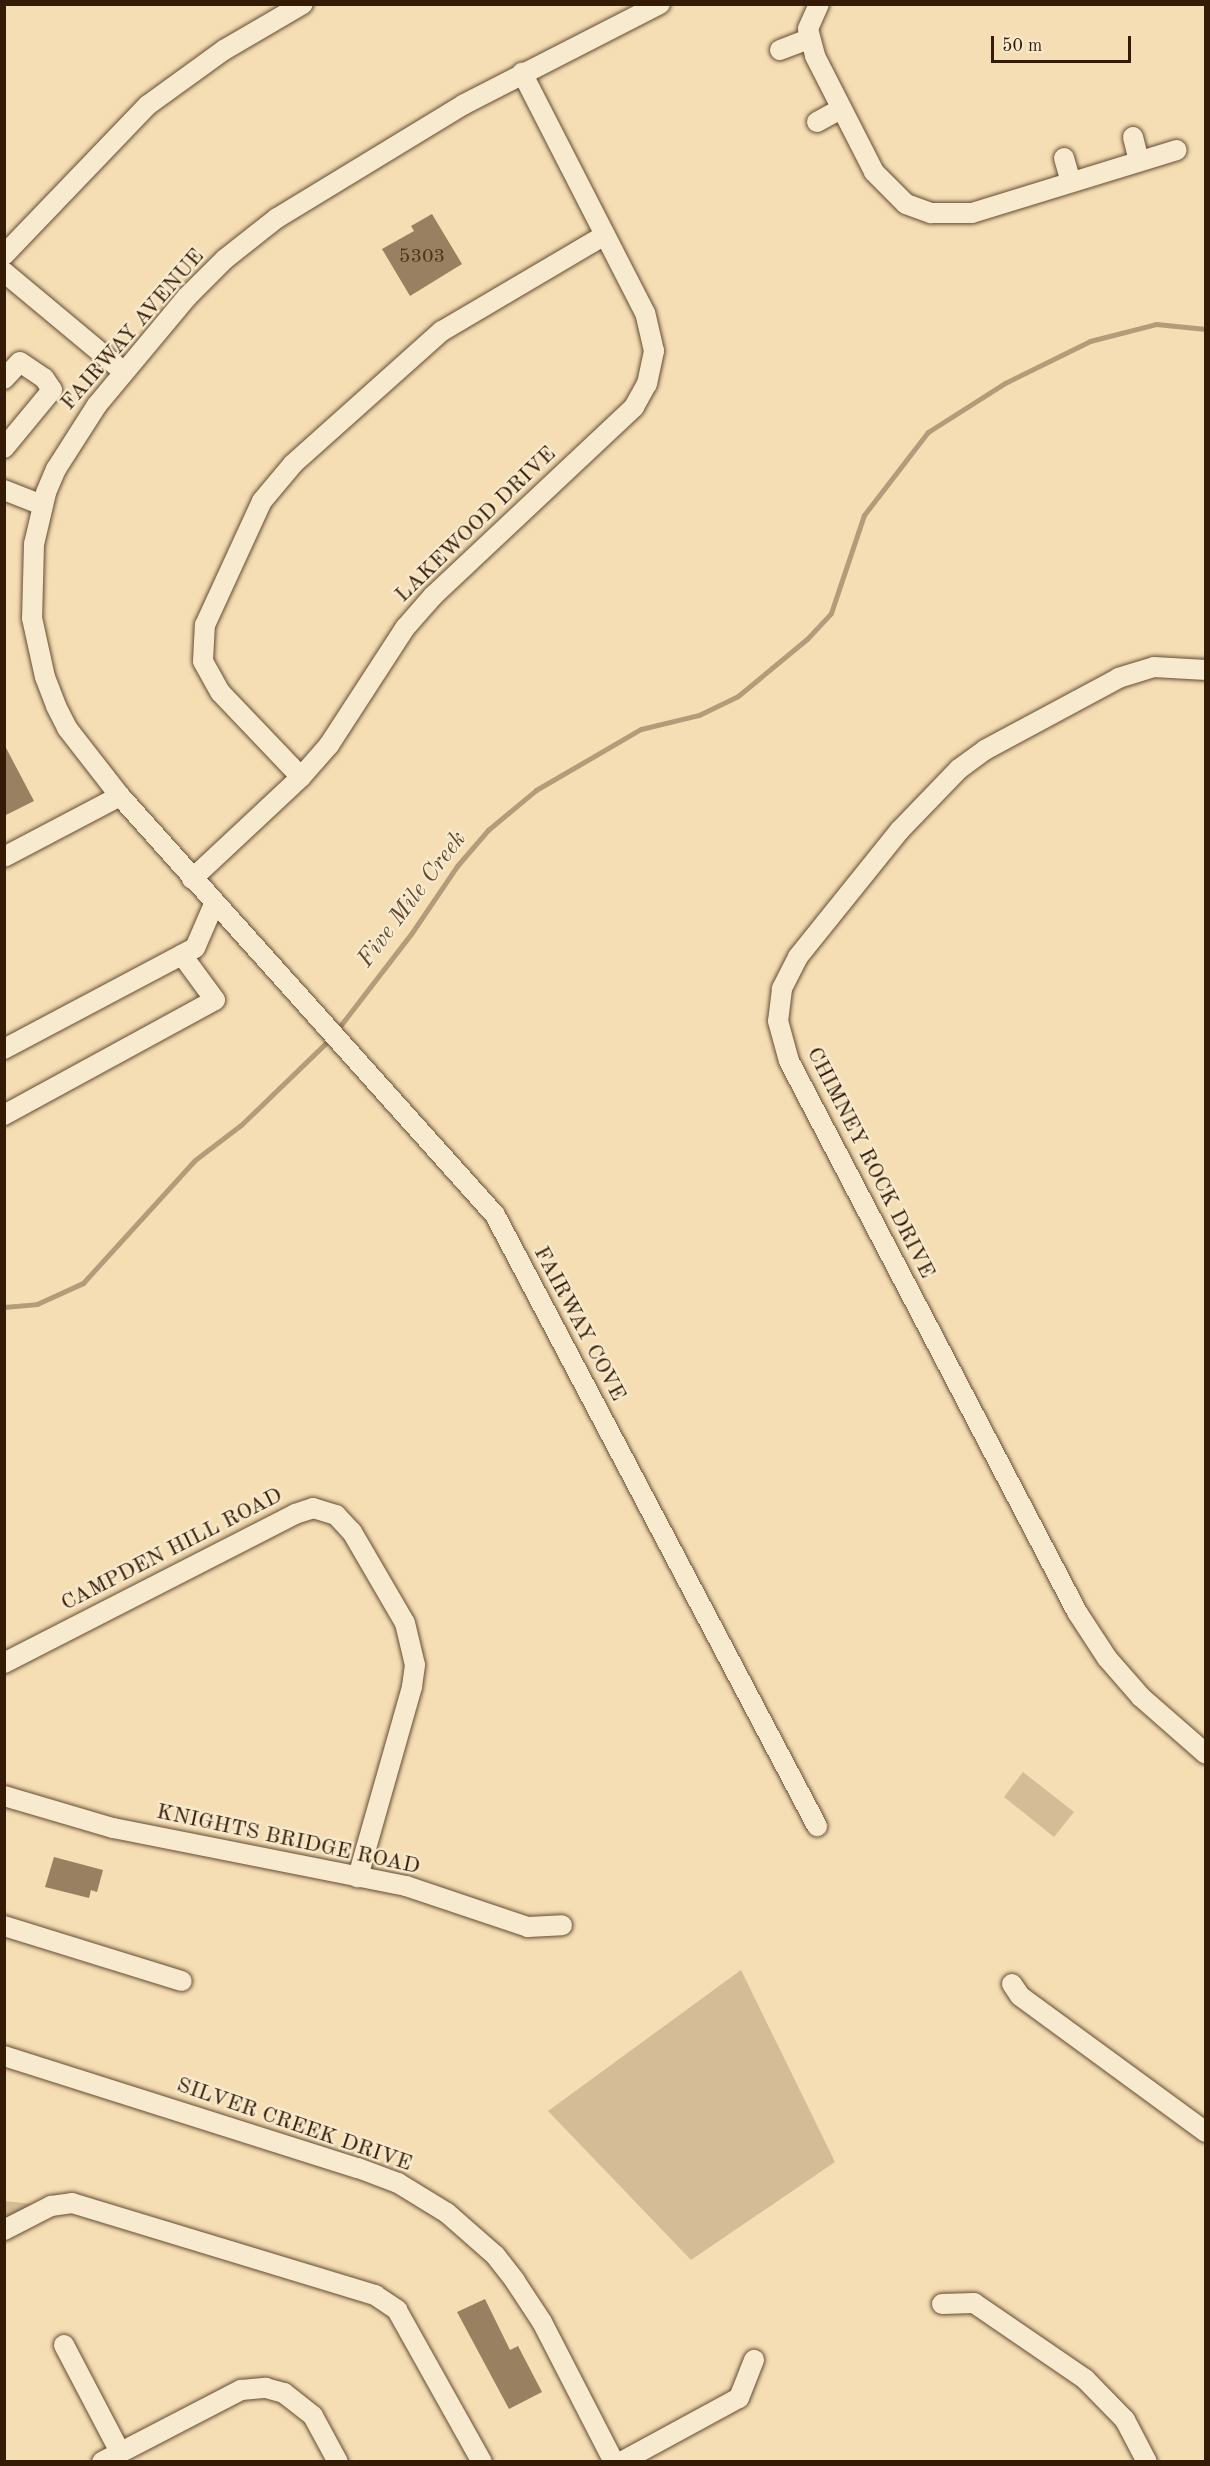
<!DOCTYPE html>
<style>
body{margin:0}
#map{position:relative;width:1210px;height:2466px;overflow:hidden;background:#f5deb4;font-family:"Old Standard TT",serif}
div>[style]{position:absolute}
.green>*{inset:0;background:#d4bd96}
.stream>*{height:5px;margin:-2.5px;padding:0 2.5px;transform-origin:2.5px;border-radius:2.5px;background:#b39c79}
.building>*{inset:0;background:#988060}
.roads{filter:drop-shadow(0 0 2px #644c32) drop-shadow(0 0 2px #644c32)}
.minor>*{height:20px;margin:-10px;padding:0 10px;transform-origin:10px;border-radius:10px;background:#f8eace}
span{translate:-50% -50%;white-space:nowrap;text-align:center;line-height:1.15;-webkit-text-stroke:4.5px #f8eace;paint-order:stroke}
.number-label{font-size:20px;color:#4d341c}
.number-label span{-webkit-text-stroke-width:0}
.street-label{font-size:22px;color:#341b06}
.water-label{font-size:24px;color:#60482e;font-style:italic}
.frame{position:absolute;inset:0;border:6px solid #341b06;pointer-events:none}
.scale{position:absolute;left:991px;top:36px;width:140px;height:27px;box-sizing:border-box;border:3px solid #341b06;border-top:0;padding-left:8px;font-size:18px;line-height:21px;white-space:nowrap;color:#341b06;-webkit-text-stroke:4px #f8eace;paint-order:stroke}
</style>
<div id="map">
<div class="green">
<div style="clip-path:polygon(1023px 1772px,1074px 1812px,1054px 1837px,1004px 1797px)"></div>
<div style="clip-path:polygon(741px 1970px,835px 2162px,691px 2260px,548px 2111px)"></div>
<div style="clip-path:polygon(5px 2201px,51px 2206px,5px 2230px)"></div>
</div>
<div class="stream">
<div style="left:337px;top:1030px;width:121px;rotate:-52.4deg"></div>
<div style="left:411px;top:934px;width:82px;rotate:-55.9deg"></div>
<div style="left:457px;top:866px;width:48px;rotate:-49.3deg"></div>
<div style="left:488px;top:830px;width:62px;rotate:-39.8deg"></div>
<div style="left:536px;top:790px;width:121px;rotate:-30.2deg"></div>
<div style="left:641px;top:729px;width:60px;rotate:-13.6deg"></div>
<div style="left:699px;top:715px;width:43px;rotate:-26deg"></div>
<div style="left:738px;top:696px;width:89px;rotate:-39.6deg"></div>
<div style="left:807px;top:639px;width:35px;rotate:-47deg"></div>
<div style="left:831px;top:613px;width:103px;rotate:-71.4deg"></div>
<div style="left:864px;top:515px;width:105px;rotate:-52.4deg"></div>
<div style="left:928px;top:432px;width:91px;rotate:-32.5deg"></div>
<div style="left:1005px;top:383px;width:95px;rotate:-26.3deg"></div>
<div style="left:1090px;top:341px;width:68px;rotate:-14.4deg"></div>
<div style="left:1156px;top:324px;width:50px;rotate:5.7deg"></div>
<div style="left:4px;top:1307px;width:33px;rotate:-5deg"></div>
<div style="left:37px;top:1304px;width:51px;rotate:-24.5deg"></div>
<div style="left:83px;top:1283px;width:166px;rotate:-47.7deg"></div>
<div style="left:195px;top:1160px;width:58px;rotate:-37.3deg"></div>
<div style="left:241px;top:1125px;width:125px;rotate:-44deg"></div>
</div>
<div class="building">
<div style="clip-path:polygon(432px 214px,462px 264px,410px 296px,382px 249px,414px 231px,411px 226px)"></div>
<div style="clip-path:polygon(4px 744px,34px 801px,4px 816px)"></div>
<div style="clip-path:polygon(54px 1857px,103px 1870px,97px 1892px,91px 1890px,89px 1898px,45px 1887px)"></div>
<div style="clip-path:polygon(485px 2299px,510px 2350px,518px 2346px,542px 2392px,509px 2409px,457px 2312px)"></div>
</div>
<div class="roads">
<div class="minor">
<div style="left:660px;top:4px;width:221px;rotate:152.9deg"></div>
<div style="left:463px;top:105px;width:218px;rotate:148.7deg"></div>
<div style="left:277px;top:218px;width:66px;rotate:141.7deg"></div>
<div style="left:225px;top:259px;width:54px;rotate:135deg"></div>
<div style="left:187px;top:297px;width:141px;rotate:129.8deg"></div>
<div style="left:97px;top:405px;width:76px;rotate:122.6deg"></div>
<div style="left:56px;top:469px;width:26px;rotate:113deg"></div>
<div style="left:46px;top:493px;width:52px;rotate:103.2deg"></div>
<div style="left:34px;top:544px;width:74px;rotate:91.5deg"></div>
<div style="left:32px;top:618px;width:60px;rotate:77.6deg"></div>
<div style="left:45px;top:677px;width:31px;rotate:69deg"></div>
<div style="left:56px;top:706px;width:25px;rotate:63deg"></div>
<div style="left:67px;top:728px;width:86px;rotate:52.1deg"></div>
<div style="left:120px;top:796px;width:562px;rotate:48.17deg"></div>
<div style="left:495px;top:1215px;width:691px;rotate:62.21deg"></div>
<div style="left:819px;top:4px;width:27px;rotate:114deg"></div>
<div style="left:808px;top:29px;width:28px;rotate:75deg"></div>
<div style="left:815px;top:56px;width:130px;rotate:63deg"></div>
<div style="left:874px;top:172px;width:45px;rotate:45deg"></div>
<div style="left:906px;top:204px;width:27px;rotate:20deg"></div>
<div style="left:931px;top:213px;width:41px"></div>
<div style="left:972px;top:213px;width:214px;rotate:-17.1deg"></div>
<div style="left:780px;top:50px;width:31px;rotate:-21deg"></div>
<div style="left:817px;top:122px;width:26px;rotate:-29deg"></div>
<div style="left:1133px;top:137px;width:25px;rotate:76deg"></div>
<div style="left:1064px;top:158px;width:25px;rotate:74deg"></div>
<div style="left:4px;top:255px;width:208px;rotate:-46.2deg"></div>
<div style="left:148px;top:105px;width:94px;rotate:-35.9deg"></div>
<div style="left:224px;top:50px;width:91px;rotate:-30.2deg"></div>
<div style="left:4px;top:272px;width:156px;rotate:39.8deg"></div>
<div style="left:4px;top:379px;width:23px;rotate:-47deg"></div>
<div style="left:20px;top:362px;width:29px;rotate:34deg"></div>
<div style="left:44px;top:378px;width:14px;rotate:56deg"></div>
<div style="left:52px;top:390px;width:75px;rotate:129.6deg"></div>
<div style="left:4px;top:490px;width:41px;rotate:21.5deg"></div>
<div style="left:1206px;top:670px;width:52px;rotate:-176.7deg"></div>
<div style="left:1154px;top:667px;width:37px;rotate:163deg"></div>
<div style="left:1119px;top:678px;width:152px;rotate:151.8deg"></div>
<div style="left:985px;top:750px;width:32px;rotate:144deg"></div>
<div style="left:959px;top:769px;width:85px;rotate:134deg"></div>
<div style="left:900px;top:830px;width:163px;rotate:128.8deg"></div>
<div style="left:798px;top:957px;width:36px;rotate:117deg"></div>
<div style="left:782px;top:989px;width:32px;rotate:97deg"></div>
<div style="left:778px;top:1021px;width:41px;rotate:74.6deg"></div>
<div style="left:789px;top:1061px;width:622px;rotate:62.4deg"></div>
<div style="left:1077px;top:1612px;width:55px;rotate:56.9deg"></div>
<div style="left:1107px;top:1658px;width:52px;rotate:48.9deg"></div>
<div style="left:1141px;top:1697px;width:86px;rotate:41.2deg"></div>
<div style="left:301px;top:777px;width:117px;rotate:-133.6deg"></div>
<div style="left:220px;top:692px;width:35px;rotate:-119deg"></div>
<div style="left:203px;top:661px;width:36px;rotate:-87deg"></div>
<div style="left:205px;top:625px;width:136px;rotate:-65.3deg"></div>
<div style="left:262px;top:501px;width:48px;rotate:-50deg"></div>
<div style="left:293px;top:464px;width:200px;rotate:-41.8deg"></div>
<div style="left:442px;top:331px;width:189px;rotate:-30.5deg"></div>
<div style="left:4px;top:857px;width:131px;rotate:-27.7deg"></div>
<div style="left:192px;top:879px;width:149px;rotate:-43.1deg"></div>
<div style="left:301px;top:777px;width:43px;rotate:-48.8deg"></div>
<div style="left:329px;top:745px;width:140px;rotate:-57deg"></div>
<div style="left:405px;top:628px;width:43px;rotate:-48.8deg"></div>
<div style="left:433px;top:596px;width:276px;rotate:-43.2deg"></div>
<div style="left:634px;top:407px;width:26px;rotate:-61deg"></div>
<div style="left:647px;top:384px;width:34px;rotate:-78deg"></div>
<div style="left:654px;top:351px;width:39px;rotate:-103deg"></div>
<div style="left:645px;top:313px;width:270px;rotate:-117.1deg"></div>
<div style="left:4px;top:1049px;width:216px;rotate:-27.9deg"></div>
<div style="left:195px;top:948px;width:48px;rotate:-66.6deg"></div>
<div style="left:4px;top:1115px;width:240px;rotate:-28.6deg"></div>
<div style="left:215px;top:1000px;width:56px;rotate:-126.3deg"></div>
<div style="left:4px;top:1663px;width:327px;rotate:-27.1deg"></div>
<div style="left:295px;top:1514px;width:19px;rotate:-18deg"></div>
<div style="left:313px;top:1508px;width:24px;rotate:17deg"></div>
<div style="left:336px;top:1515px;width:23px;rotate:47deg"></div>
<div style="left:352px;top:1532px;width:105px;rotate:59.8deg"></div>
<div style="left:405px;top:1623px;width:43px;rotate:76.6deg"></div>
<div style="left:415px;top:1665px;width:22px;rotate:98deg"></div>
<div style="left:412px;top:1687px;width:198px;rotate:105.9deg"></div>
<div style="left:4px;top:1796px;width:114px;rotate:16.4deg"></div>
<div style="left:113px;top:1828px;width:299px;rotate:11.2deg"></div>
<div style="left:406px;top:1886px;width:129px;rotate:18.6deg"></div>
<div style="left:528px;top:1927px;width:34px;rotate:-3deg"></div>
<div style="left:4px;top:1926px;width:186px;rotate:17.2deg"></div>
<div style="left:1012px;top:1984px;width:14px;rotate:56deg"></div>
<div style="left:1020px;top:1996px;width:230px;rotate:36.2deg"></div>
<div style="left:4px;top:2056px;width:371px;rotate:17.6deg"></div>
<div style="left:358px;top:2168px;width:43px;rotate:20.6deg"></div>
<div style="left:398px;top:2183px;width:57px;rotate:31.5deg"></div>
<div style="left:447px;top:2213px;width:64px;rotate:41.2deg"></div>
<div style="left:495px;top:2255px;width:33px;rotate:52deg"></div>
<div style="left:515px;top:2281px;width:49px;rotate:56.6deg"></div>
<div style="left:542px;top:2322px;width:157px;rotate:62.8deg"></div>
<div style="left:4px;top:2230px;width:53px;rotate:-27.1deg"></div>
<div style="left:51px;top:2206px;width:21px;rotate:-8deg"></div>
<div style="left:72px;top:2203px;width:317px;rotate:16.9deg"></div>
<div style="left:375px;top:2295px;width:27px;rotate:34deg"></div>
<div style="left:397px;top:2310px;width:174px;rotate:60.8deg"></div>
<div style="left:942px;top:2304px;width:32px;rotate:-2deg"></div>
<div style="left:974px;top:2303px;width:135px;rotate:34.4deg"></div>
<div style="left:1085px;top:2379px;width:57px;rotate:45.7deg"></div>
<div style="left:1125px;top:2420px;width:47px;rotate:62.4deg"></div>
<div style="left:64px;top:2345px;width:121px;rotate:62.4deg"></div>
<div style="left:102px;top:2462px;width:157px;rotate:-27.4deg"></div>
<div style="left:241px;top:2390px;width:25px;rotate:-5deg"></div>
<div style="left:266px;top:2388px;width:19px;rotate:16deg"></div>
<div style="left:284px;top:2393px;width:37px;rotate:38deg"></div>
<div style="left:313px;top:2416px;width:52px;rotate:61.5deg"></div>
<div style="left:621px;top:2462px;width:134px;rotate:-28.5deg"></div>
<div style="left:739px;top:2398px;width:41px;rotate:-68.5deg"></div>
</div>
</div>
<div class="number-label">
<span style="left:422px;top:257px">5303</span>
</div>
<div class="street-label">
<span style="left:133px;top:330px;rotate:-49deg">FAIRWAY AVENUE</span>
<span style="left:476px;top:525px;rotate:-44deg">LAKEWOOD DRIVE</span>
<span style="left:870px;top:1163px;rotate:63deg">CHIMNEY ROCK DRIVE</span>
<span style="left:579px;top:1324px;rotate:62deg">FAIRWAY COVE</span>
<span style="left:172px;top:1550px;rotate:-27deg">CAMPDEN HILL ROAD</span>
<span style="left:288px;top:1840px;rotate:12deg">KNIGHTS BRIDGE ROAD</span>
<span style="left:294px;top:2125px;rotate:19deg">SILVER CREEK DRIVE</span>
</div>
<div class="water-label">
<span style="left:413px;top:900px;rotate:-53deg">Five Mile Creek</span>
</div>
<div class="frame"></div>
<div class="scale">50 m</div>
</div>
